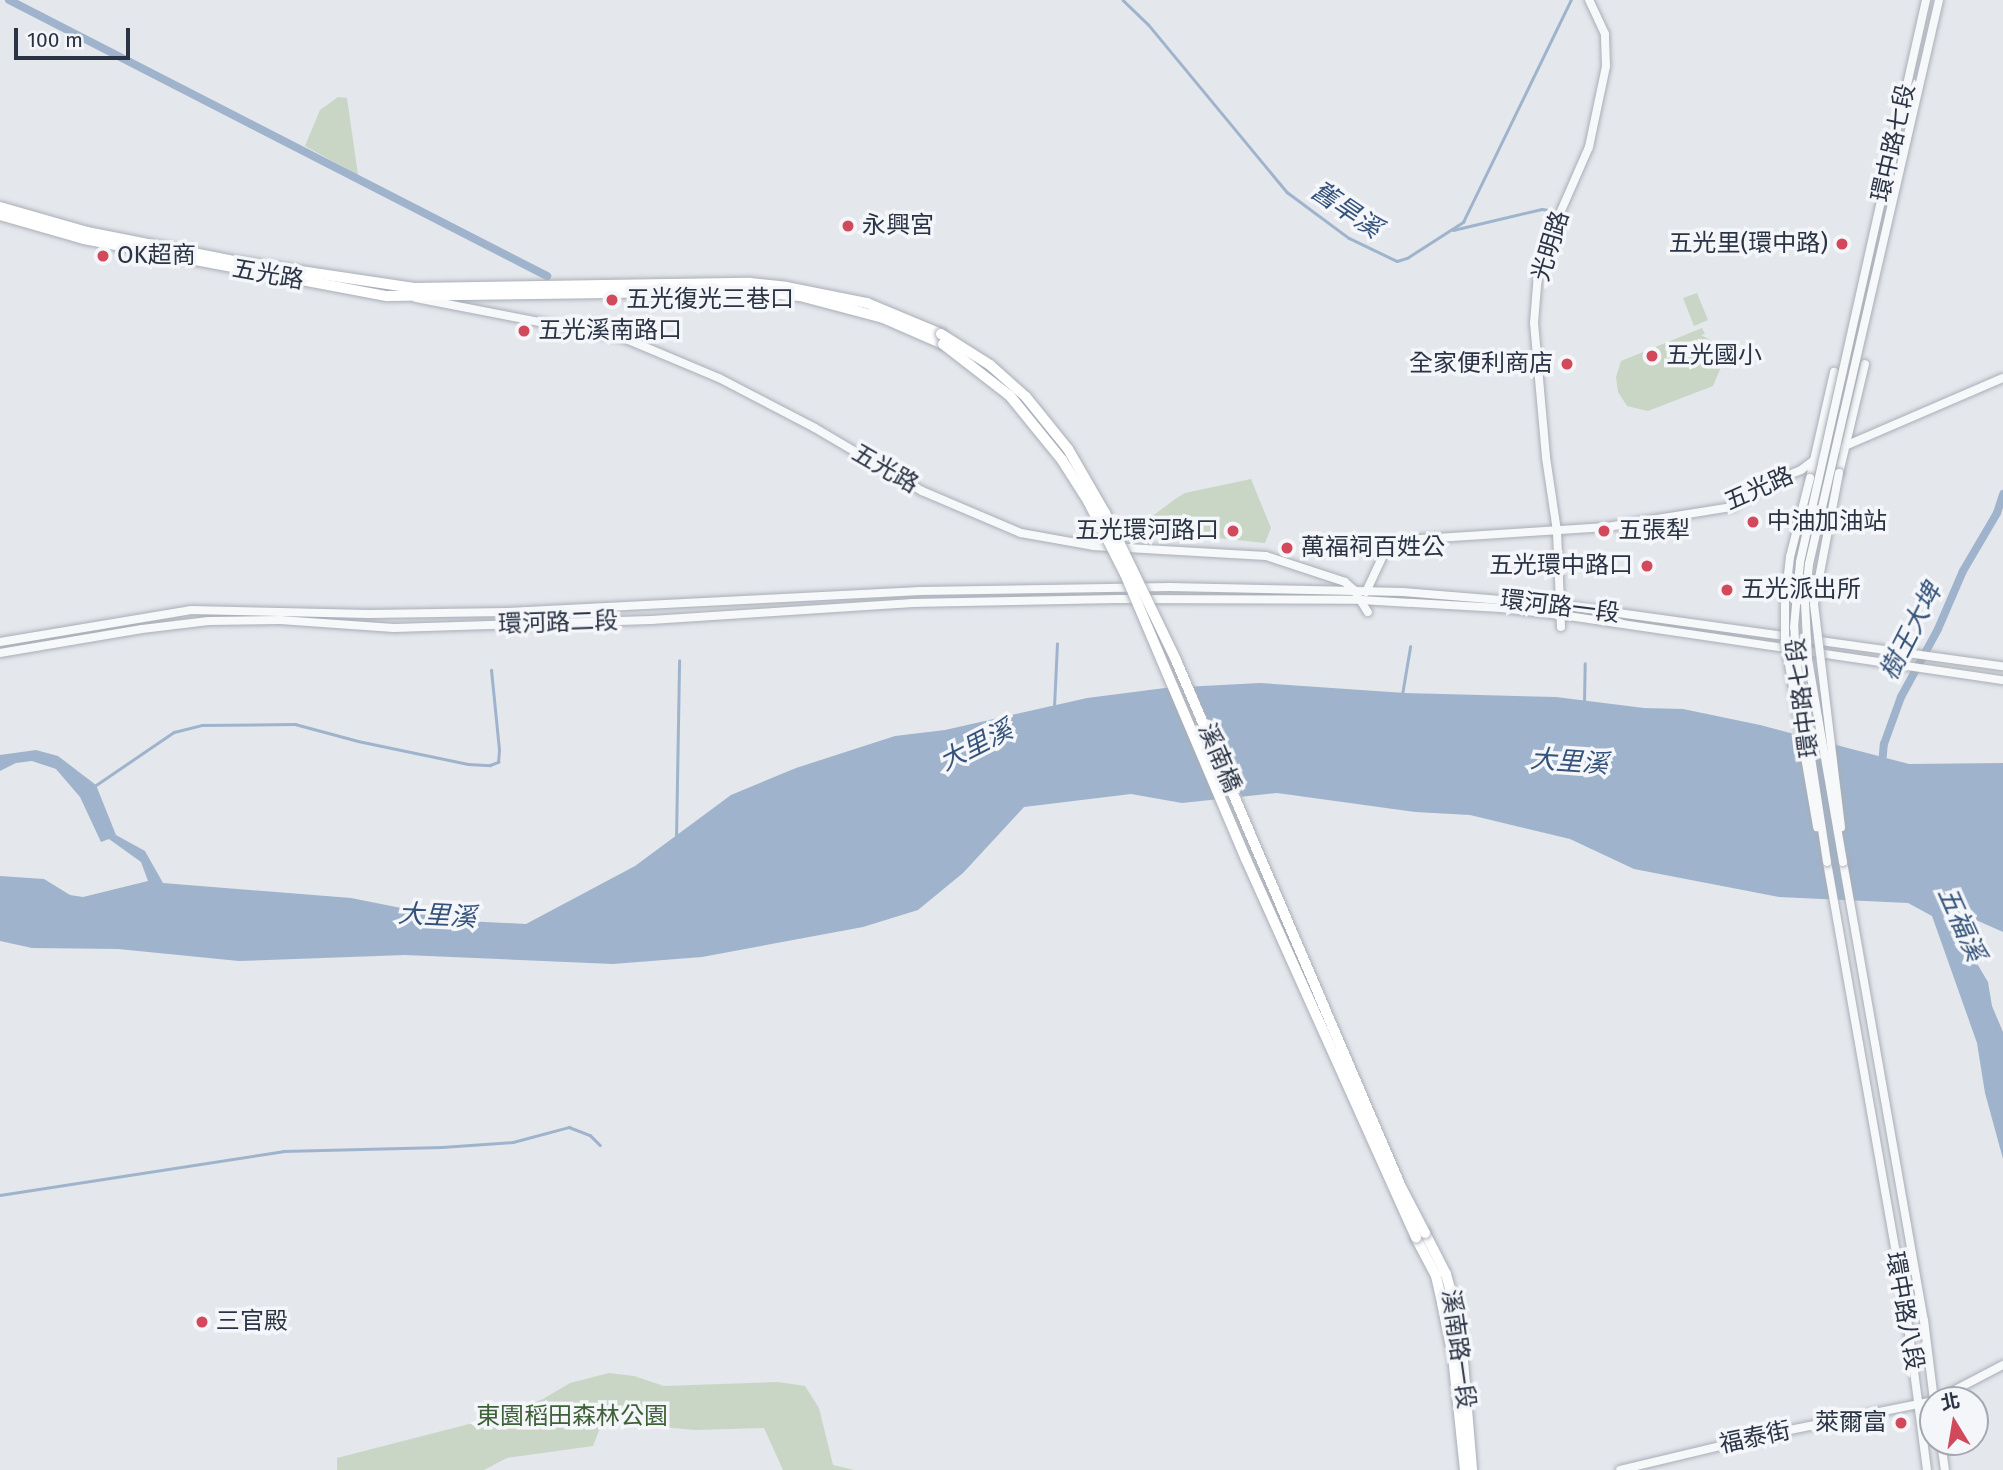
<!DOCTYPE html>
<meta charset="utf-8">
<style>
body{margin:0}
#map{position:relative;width:2003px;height:1470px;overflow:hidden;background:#e4e7ec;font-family:"Fira Sans","Noto Sans TC",sans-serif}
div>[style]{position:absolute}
.green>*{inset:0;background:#c9d6c5}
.water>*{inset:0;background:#9fb4cc}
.pier>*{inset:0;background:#e4e7ec}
.stream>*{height:2.5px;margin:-1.25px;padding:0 1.25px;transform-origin:1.25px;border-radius:1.25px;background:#9fb4cc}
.canal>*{height:8px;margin:-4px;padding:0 4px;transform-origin:4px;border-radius:4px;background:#9fb4cc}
.roads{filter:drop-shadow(0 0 2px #a9aeb7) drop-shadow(0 0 2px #a9aeb7)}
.minor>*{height:8px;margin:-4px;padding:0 4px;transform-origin:4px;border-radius:4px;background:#f7f8fa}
.major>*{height:10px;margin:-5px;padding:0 5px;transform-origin:5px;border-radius:5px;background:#fff}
.bridges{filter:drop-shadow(0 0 2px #a9aeb7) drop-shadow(0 0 2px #a9aeb7)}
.minor-bridge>*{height:8px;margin:-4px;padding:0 4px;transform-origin:4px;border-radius:4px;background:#f7f8fa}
.major-bridge>*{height:10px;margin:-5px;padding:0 5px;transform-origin:5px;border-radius:5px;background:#fff}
.dots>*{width:19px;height:19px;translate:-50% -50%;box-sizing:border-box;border:4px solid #f4f6f9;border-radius:50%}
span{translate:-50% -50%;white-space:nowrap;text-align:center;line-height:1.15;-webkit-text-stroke:7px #f4f6f9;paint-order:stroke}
.street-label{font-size:24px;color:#2b3445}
.poi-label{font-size:24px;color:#2b3445}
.left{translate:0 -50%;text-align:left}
.right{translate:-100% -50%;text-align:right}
.park-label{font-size:24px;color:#3f6138}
.water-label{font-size:26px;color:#34527a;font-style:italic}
.north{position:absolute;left:1919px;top:1386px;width:70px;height:70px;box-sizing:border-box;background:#f4f6f9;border:2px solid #a4a8b1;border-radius:50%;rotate:349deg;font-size:19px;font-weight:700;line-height:28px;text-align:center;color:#2b3445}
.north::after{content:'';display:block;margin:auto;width:24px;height:32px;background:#d1495b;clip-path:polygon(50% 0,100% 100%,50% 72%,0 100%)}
.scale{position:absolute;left:14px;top:28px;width:116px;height:32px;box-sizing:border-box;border:4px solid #2b3445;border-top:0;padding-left:9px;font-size:21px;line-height:24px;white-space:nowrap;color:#2b3445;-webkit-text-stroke:5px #f4f6f9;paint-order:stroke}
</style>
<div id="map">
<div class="green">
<div style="clip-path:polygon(338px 97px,347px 98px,358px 175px,305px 146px,320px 110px)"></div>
<div style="clip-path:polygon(1697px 293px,1708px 320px,1694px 326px,1683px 298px)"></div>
<div style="clip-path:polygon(1702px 328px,1705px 334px,1701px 335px,1712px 341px,1720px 358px,1721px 367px,1713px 386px,1648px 411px,1627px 406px,1618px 392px,1616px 377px,1621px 361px)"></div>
<div style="clip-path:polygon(1251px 479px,1271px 528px,1265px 543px,1218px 538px,1151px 537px,1154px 515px,1175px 499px,1185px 493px)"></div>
<div style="clip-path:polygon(609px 1373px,634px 1376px,664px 1386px,778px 1382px,805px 1386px,819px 1408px,833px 1465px,854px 1470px,783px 1470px,764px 1428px,695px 1430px,632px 1424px,611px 1418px,600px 1428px,593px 1446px,507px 1458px,484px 1470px,337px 1470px,337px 1458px,504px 1415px,543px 1399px,570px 1383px)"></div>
</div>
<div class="water">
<div style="clip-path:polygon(1260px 683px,1405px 693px,1556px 697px,1644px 708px,1683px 709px,1760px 725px,1909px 764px,2003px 763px,2003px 932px,1949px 908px,1957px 930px,1988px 982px,1992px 1006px,2003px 1032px,2003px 1159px,1985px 1093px,1977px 1043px,1932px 916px,1908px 903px,1779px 897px,1634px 869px,1570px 839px,1470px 815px,1415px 812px,1277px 793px,1182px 803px,1131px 794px,1024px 807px,963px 873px,918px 910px,863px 927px,702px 957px,613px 964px,405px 955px,239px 961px,118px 949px,32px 948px,0 941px,0 876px,44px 879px,70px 895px,83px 897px,148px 881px,141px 862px,109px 839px,101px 842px,80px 797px,56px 769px,32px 761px,16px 763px,0 771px,0 755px,36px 750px,58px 756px,96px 785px,116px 835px,145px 851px,163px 883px,351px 898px,466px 921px,526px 924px,635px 866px,731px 795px,796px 768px,895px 736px,945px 730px,1087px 698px,1165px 688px)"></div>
</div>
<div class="pier">
<div style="clip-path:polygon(1192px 684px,1243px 800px,1218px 803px,1168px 685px)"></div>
</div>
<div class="stream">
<div style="left:1123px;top:0;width:35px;rotate:44deg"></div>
<div style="left:1148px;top:24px;width:218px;rotate:50.4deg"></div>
<div style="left:1287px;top:192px;width:77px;rotate:36.6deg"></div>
<div style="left:1349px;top:238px;width:53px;rotate:25.6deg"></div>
<div style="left:1397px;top:261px;width:10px;rotate:-17deg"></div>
<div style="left:1407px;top:258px;width:67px;rotate:-32.7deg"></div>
<div style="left:1463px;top:222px;width:247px;rotate:-64.1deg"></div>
<div style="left:1453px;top:230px;width:91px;rotate:-13.3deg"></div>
<div style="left:1542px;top:209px;width:7px;rotate:8deg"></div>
<div style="left:1402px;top:695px;width:49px;rotate:-80.5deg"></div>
<div style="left:1584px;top:703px;width:39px;rotate:-89deg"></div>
<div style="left:1054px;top:707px;width:63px;rotate:-87.3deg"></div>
<div style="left:96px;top:785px;width:94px;rotate:-34.2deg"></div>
<div style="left:174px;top:732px;width:29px;rotate:-14deg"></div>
<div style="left:202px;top:725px;width:93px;rotate:-0.6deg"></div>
<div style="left:295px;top:724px;width:65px;rotate:15.1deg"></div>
<div style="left:358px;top:741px;width:112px;rotate:11.8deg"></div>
<div style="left:468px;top:764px;width:22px;rotate:3deg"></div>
<div style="left:490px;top:765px;width:9px;rotate:-21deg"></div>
<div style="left:498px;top:762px;width:12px;rotate:-85deg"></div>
<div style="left:499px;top:750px;width:80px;rotate:-95.7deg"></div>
<div style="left:676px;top:839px;width:178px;rotate:-89deg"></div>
<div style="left:0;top:1195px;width:286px;rotate:-8.8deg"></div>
<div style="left:283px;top:1151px;width:159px;rotate:-1.4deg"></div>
<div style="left:442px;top:1147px;width:71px;rotate:-4deg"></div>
<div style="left:513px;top:1142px;width:58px;rotate:-15deg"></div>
<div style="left:569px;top:1127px;width:22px;rotate:21deg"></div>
<div style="left:590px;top:1135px;width:14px;rotate:45deg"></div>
</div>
<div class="canal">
<div style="left:9px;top:0;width:605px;rotate:27.16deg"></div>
<div style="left:1882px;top:765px;width:21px;rotate:-85deg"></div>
<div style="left:1884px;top:744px;width:50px;rotate:-70.1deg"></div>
<div style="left:1901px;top:697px;width:77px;rotate:-61.4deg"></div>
<div style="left:1938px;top:629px;width:63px;rotate:-66.7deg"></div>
<div style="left:1963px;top:571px;width:67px;rotate:-59.6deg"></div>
<div style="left:1997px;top:513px;width:20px;rotate:-72deg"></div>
</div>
<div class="roads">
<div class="minor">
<div style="left:416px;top:298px;width:214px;rotate:11deg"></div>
<div style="left:626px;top:339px;width:101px;rotate:22.8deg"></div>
<div style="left:719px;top:378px;width:108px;rotate:27.5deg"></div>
<div style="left:815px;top:428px;width:124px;rotate:30.5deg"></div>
<div style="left:922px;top:491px;width:108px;rotate:23deg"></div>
<div style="left:1021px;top:533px;width:73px;rotate:10.2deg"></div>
<div style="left:1093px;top:546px;width:173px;rotate:3.3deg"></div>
<div style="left:1266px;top:556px;width:83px;rotate:18.2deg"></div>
<div style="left:1345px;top:582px;width:12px;rotate:42deg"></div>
<div style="left:1354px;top:590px;width:26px;rotate:58deg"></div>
<div style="left:1839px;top:473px;width:112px;rotate:-76.6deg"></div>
<div style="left:1810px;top:478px;width:109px;rotate:-77.2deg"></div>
<div style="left:1366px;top:592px;width:40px;rotate:-65deg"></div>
<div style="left:1383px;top:556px;width:24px;rotate:-33deg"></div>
<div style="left:1403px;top:543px;width:18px;rotate:-13deg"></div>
<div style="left:1421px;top:539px;width:186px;rotate:-3.7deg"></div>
<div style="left:1607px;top:527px;width:127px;rotate:-9.1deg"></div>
<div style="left:1732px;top:507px;width:44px;rotate:-33deg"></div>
<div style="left:1769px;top:483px;width:35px;rotate:-22deg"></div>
<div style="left:1801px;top:470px;width:20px;rotate:-37deg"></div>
<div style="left:1817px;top:458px;width:202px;rotate:-23.3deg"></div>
<div style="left:1561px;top:627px;width:96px;rotate:-92.4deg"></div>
<div style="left:1557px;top:531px;width:75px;rotate:-98.5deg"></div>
<div style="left:1546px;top:457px;width:135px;rotate:-95.1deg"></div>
<div style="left:1534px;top:323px;width:50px;rotate:-85.4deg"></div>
<div style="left:1538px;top:273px;width:31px;rotate:-73deg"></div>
<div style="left:1547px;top:243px;width:105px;rotate:-66.4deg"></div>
<div style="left:1589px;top:147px;width:83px;rotate:-78.1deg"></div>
<div style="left:1606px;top:66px;width:32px;rotate:-92deg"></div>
<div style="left:1605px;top:34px;width:38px;rotate:-115deg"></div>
<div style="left:0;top:642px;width:194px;rotate:-9.5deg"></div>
<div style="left:191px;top:610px;width:178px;rotate:1.3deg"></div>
<div style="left:369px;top:614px;width:139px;rotate:-0.8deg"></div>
<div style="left:508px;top:612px;width:413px;rotate:-2.9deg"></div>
<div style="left:920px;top:591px;width:250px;rotate:-0.9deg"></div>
<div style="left:1170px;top:587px;width:233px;rotate:1.2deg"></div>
<div style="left:1403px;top:592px;width:159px;rotate:4.7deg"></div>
<div style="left:1561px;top:605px;width:446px;rotate:7.9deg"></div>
<div style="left:0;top:653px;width:144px;rotate:-9.6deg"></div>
<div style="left:142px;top:629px;width:67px;rotate:-6.8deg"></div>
<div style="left:209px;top:621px;width:71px;rotate:-0.8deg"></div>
<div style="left:280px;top:620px;width:114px;rotate:4deg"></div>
<div style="left:394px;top:628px;width:257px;rotate:-1.8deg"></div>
<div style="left:651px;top:620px;width:262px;rotate:-3.7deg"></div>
<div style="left:912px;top:603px;width:205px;rotate:-1.1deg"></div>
<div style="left:1117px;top:599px;width:244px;rotate:0.2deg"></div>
<div style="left:1361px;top:600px;width:140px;rotate:3.3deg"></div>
<div style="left:1501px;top:608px;width:60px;rotate:6.7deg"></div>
<div style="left:1561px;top:615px;width:447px;rotate:8.4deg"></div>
<div style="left:1827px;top:862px;width:463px;rotate:80deg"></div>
<div style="left:1907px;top:1318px;width:153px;rotate:82.5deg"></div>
<div style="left:1843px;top:862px;width:465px;rotate:80deg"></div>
<div style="left:1924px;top:1320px;width:81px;rotate:82.9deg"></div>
<div style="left:1936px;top:1400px;width:76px;rotate:-27.6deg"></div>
<div style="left:1941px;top:1442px;width:28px;rotate:82deg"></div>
<div style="left:1620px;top:1470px;width:159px;rotate:-13.4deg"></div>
<div style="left:1775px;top:1433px;width:161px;rotate:-11.4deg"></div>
</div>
<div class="major">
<div style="left:0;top:207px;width:91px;rotate:16deg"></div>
<div style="left:87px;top:232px;width:156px;rotate:11.1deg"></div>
<div style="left:240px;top:262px;width:176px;rotate:8.5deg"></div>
<div style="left:414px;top:288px;width:336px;rotate:-0.9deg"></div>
<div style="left:750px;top:283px;width:36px;rotate:6deg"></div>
<div style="left:786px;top:287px;width:83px;rotate:11.2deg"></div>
<div style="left:867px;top:303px;width:80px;rotate:22.7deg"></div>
<div style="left:0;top:215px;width:87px;rotate:15.9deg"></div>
<div style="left:84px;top:239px;width:308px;rotate:10.7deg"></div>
<div style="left:387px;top:296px;width:361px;rotate:-0.8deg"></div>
<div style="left:748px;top:291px;width:52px;rotate:5.5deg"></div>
<div style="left:800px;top:296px;width:86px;rotate:14.8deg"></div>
<div style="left:883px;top:318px;width:65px;rotate:23.4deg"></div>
<div style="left:1425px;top:1233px;width:46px;rotate:62.9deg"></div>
<div style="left:1446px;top:1274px;width:54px;rotate:74.9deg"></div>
<div style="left:1460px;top:1326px;width:144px;rotate:85.2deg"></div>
<div style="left:1416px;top:1238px;width:43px;rotate:62.2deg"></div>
<div style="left:1436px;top:1276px;width:28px;rotate:77deg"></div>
<div style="left:1442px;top:1303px;width:54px;rotate:78.3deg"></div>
<div style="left:1453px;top:1356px;width:115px;rotate:84deg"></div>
</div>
</div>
<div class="bridges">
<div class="minor-bridge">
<div style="left:1839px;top:473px;width:133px;rotate:100.8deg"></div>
<div style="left:1814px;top:604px;width:225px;rotate:83.1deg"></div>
<div style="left:1810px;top:478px;width:81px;rotate:104.2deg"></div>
<div style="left:1790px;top:557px;width:43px;rotate:96.6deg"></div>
<div style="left:1785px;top:600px;width:41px;rotate:90deg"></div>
<div style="left:1785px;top:641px;width:189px;rotate:80.2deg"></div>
<div style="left:1827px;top:862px;width:204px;rotate:-98.7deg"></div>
<div style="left:1796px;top:660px;width:33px;rotate:-93deg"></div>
<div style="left:1794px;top:627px;width:65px;rotate:-84.7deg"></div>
<div style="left:1800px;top:562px;width:576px;rotate:-77.36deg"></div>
<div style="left:1843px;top:862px;width:205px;rotate:-99.8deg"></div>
<div style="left:1808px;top:660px;width:58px;rotate:-93deg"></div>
<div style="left:1805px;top:602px;width:38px;rotate:-84deg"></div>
<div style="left:1809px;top:564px;width:579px;rotate:-77.02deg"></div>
</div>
<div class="major-bridge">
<div style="left:941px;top:334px;width:58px;rotate:32.3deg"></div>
<div style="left:990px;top:365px;width:48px;rotate:41.6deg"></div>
<div style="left:1026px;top:397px;width:67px;rotate:51.1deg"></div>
<div style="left:1068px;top:449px;width:74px;rotate:60deg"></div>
<div style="left:1105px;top:513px;width:163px;rotate:64.2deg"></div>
<div style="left:1176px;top:660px;width:573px;rotate:66.88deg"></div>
<div style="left:1401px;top:1187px;width:52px;rotate:62.4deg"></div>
<div style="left:943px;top:344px;width:85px;rotate:37.8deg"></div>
<div style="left:1010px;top:396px;width:82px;rotate:50.9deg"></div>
<div style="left:1062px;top:460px;width:49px;rotate:57.6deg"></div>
<div style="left:1088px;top:501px;width:82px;rotate:63.1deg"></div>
<div style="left:1125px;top:574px;width:310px;rotate:67deg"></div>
<div style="left:1246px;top:859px;width:415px;rotate:65.8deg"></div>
</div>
</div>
<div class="dots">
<div style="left:848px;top:226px;background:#d1495b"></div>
<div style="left:1842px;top:244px;background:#d1495b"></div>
<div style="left:103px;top:256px;background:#d1495b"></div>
<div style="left:612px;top:300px;background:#d1495b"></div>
<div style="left:524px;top:331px;background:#d1495b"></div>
<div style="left:1652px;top:356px;background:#d1495b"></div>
<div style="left:1567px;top:364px;background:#d1495b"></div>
<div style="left:1753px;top:522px;background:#d1495b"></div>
<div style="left:1233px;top:531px;background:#d1495b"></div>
<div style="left:1604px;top:531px;background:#d1495b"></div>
<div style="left:1287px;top:548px;background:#d1495b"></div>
<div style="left:1647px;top:566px;background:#d1495b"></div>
<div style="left:1727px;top:590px;background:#d1495b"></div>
<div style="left:202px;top:1322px;background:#d1495b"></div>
<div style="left:1901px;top:1423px;background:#d1495b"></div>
</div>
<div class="street-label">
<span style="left:1894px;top:143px;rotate:-77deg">環中路七段</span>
<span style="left:1551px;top:246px;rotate:-73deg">光明路</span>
<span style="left:268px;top:275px;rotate:10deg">五光路</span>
<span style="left:885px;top:469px;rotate:30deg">五光路</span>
<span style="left:1759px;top:489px;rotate:-24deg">五光路</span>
<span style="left:1560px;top:607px;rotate:7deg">環河路一段</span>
<span style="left:558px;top:623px;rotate:-2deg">環河路二段</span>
<span style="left:1803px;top:698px;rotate:-97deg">環中路七段</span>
<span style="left:1219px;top:758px;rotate:67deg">溪南橋</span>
<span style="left:1904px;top:1311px;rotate:80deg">環中路八段</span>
<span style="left:1458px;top:1349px;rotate:82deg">溪南路一段</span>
<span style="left:1755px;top:1438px;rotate:-12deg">福泰街</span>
</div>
<div class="poi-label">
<span class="left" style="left:862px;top:226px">永興宮</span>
<span class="right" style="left:1828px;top:244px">五光里(環中路)</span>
<span class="left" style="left:117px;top:256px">OK超商</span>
<span class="left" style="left:626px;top:300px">五光復光三巷口</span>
<span class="left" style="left:538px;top:331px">五光溪南路口</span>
<span class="left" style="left:1666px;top:356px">五光國小</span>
<span class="right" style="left:1553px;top:364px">全家便利商店</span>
<span class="left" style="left:1767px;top:522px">中油加油站</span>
<span class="right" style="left:1219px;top:531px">五光環河路口</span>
<span class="left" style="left:1618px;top:531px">五張犁</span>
<span class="left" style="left:1301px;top:548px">萬福祠百姓公</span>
<span class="right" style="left:1633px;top:566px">五光環中路口</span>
<span class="left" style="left:1741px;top:590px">五光派出所</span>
<span class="left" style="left:216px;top:1322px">三官殿</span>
<span class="right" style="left:1887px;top:1423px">萊爾富</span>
</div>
<div class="park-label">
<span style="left:572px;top:1417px">東園稻田森林公園</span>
</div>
<div class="water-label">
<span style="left:1346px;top:210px;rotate:34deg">舊旱溪</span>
<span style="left:1911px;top:632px;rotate:-63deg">樹王大埤</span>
<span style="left:976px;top:746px;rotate:-27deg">大里溪</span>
<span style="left:1569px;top:762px;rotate:4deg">大里溪</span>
<span style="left:437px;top:916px;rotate:3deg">大里溪</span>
<span style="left:1961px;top:924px;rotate:66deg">五福溪</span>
</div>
<div class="north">北</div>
<div class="scale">100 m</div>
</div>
